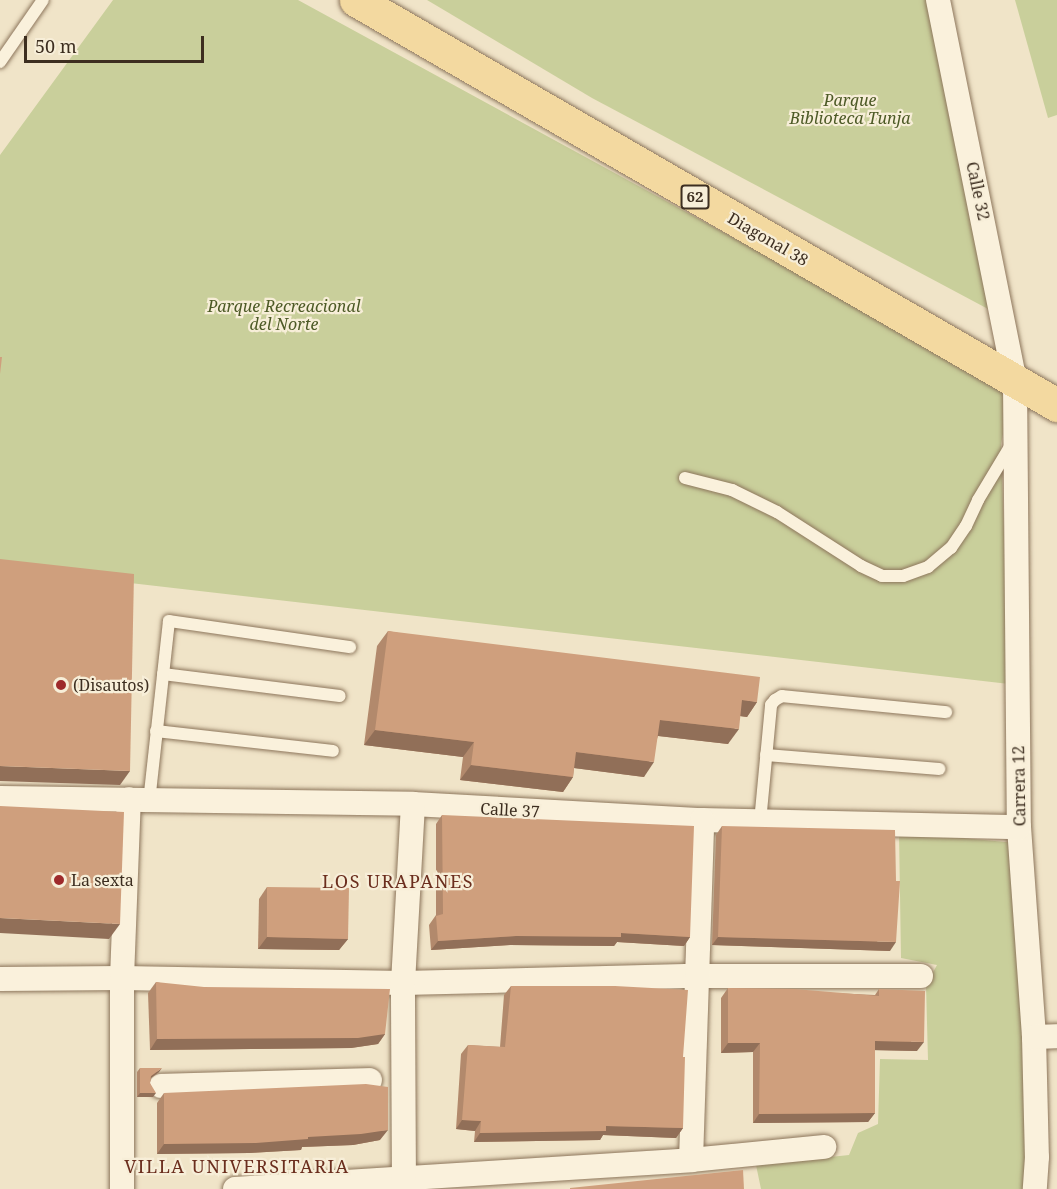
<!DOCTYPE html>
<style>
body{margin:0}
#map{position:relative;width:1057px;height:1189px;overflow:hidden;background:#f0e4c8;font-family:"Noto Serif",serif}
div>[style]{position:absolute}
.green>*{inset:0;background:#c9cf9b}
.roads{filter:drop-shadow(0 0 2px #8d765c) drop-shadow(0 0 2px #8d765c)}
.lane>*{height:12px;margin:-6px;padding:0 6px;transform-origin:6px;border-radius:6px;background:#faf1dc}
.street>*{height:24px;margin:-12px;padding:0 12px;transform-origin:12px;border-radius:12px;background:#faf1dc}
.primary>*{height:33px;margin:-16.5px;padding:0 16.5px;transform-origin:16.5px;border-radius:16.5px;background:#f3d9a0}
.wall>*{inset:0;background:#b2896c}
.shaded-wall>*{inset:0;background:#916f58}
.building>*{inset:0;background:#cf9f7d}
.dots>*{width:16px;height:16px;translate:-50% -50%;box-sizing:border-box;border:3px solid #f7eed8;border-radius:50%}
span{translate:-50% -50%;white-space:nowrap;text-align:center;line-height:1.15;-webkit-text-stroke:4.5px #f7eed8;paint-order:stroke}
.shield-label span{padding:2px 4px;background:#f7eed8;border:2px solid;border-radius:4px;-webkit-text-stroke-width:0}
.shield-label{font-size:15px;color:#3d2e20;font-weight:700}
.park-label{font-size:16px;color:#4d5a26;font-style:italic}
.street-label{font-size:16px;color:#3d2e20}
.poi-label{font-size:16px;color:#3d2e20}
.left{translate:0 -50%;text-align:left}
.neighbourhood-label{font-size:18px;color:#6b2e1e;letter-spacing:1.5px}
.scale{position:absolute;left:24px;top:36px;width:180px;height:27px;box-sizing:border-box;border:3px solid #3d2e20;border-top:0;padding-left:8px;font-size:18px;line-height:21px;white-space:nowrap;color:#3d2e20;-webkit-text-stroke:4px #f7eed8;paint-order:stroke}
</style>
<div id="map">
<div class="green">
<div style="clip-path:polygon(113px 0,298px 0,1012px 390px,1001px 444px,1009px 684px,0 568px,0 155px)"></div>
<div style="clip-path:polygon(427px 0,939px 0,1005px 318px,592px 98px)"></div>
<div style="clip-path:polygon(1015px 0,1057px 0,1057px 115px,1048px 118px)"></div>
<div style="clip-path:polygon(899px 832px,1016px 843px,1032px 1189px,761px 1189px,756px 1165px,849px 1155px,858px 1133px,878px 1124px,880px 1059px,928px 1060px,926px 985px,937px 965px,901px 958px)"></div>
</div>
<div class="roads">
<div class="lane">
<div style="left:0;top:62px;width:75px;rotate:-55.3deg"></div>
<div style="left:685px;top:478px;width:49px;rotate:14.3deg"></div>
<div style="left:732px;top:490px;width:50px;rotate:26.1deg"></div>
<div style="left:777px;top:512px;width:100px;rotate:32.7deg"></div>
<div style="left:861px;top:566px;width:23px;rotate:25deg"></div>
<div style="left:882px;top:576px;width:21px"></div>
<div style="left:903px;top:576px;width:27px;rotate:-20deg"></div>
<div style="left:928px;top:567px;width:30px;rotate:-40deg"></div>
<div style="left:951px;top:548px;width:27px;rotate:-56deg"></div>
<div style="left:966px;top:526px;width:29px;rotate:-65deg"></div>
<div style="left:978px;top:500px;width:64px;rotate:-59deg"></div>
<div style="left:163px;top:674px;width:178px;rotate:7.1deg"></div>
<div style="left:156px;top:731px;width:178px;rotate:6.4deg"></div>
<div style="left:766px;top:755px;width:174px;rotate:4.6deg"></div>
<div style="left:149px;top:802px;width:182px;rotate:-83.7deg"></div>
<div style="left:169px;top:621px;width:183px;rotate:8.2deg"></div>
<div style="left:760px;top:822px;width:118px;rotate:-84.6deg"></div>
<div style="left:771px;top:705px;width:6px;rotate:-51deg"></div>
<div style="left:775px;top:700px;width:8px;rotate:-30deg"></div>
<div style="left:782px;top:696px;width:165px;rotate:5.6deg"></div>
</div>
<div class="street">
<div style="left:938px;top:0;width:391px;rotate:78.6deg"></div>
<div style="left:1015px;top:383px;width:444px;rotate:89.5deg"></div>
<div style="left:1019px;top:827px;width:211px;rotate:85.9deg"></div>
<div style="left:1034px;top:1037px;width:120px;rotate:88.6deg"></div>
<div style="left:1037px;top:1157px;width:32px;rotate:94deg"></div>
<div style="left:0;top:798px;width:413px;rotate:0.8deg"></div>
<div style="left:413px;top:804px;width:289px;rotate:3.2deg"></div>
<div style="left:702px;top:820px;width:317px;rotate:1.3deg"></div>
<div style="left:0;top:979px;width:122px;rotate:-0.5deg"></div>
<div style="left:122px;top:978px;width:281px;rotate:1deg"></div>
<div style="left:403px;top:983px;width:292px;rotate:-1.4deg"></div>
<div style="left:695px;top:976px;width:226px"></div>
<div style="left:1034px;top:1037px;width:23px;rotate:-2deg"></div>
<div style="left:161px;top:1086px;width:209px;rotate:-1.6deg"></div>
<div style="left:691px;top:1160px;width:340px;rotate:-88.1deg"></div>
<div style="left:122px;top:1189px;width:211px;rotate:-90deg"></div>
<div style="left:122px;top:978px;width:179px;rotate:-87.8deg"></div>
<div style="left:235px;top:1189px;width:457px;rotate:-3.6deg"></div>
<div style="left:691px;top:1160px;width:134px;rotate:-5.6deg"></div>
<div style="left:404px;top:1189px;width:206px;rotate:-90.3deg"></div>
<div style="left:403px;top:983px;width:179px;rotate:-86.8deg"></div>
</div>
<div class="primary">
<div style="left:356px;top:0;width:810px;rotate:30.02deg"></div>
</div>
</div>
<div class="wall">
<div style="clip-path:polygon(388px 631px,757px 702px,747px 717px,740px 716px,728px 744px,658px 736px,644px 777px,574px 768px,573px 777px,563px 792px,460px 780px,463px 757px,364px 745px,377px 646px)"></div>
<div style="clip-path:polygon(442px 815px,690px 937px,684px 946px,617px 942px,614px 946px,510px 945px,431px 950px,429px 925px,436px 915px,436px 824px)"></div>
<div style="clip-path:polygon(722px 826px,890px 951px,712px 945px,716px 835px)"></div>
<div style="clip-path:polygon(267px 887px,348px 939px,339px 950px,258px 949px,259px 899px)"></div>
<div style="clip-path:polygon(156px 982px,385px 1034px,378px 1044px,351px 1048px,150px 1050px,148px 993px)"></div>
<div style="clip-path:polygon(511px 986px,683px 1057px,683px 1128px,676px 1138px,603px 1135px,600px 1140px,474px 1142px,475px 1131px,456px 1129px,461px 1054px,468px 1045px,500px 1047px,504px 995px)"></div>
<div style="clip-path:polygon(728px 988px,875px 995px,879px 989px,917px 1051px,875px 1050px,875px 1113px,868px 1122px,753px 1123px,753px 1052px,721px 1053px,721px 998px)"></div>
<div style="clip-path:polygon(140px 1068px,159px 1072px,151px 1078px,150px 1083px,153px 1097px,137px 1097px,137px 1072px)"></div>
<div style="clip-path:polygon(164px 1093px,380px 1140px,353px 1145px,302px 1147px,301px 1150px,249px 1153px,157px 1154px,157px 1103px)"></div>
</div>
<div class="shaded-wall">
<div style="clip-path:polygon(742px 700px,757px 702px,747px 717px,732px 715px)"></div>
<div style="clip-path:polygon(660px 720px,739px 729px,728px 744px,650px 735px)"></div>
<div style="clip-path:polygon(375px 730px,474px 742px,463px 757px,364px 745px)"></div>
<div style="clip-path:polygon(576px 752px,654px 762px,644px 777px,566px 767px)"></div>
<div style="clip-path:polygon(471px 765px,573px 777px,563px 792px,460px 780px)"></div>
<div style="clip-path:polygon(0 766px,130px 771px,120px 785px,0 781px)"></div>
<div style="clip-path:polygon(0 918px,120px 924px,109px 939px,0 933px)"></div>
<div style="clip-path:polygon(621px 933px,690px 937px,684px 946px,617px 942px,614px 946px,510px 945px,431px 950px,438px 941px,516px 936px)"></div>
<div style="clip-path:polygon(267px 937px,348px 939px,339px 950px,258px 949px)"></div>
<div style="clip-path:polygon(718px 937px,896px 942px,890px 951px,712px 945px)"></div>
<div style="clip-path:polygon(385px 1034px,378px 1044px,351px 1048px,150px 1050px,157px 1039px)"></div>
<div style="clip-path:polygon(875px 1041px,924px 1042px,917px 1051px,868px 1050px)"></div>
<div style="clip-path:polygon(728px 1043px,760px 1043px,753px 1052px,721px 1053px)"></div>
<div style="clip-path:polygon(162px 1068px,159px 1072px,148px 1080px,151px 1076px)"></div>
<div style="clip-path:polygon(140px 1093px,156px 1093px,153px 1097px,137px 1097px)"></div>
<div style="clip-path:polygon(875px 1113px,868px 1122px,753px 1123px,759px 1114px)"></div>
<div style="clip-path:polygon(462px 1120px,481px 1121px,475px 1131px,456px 1129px)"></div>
<div style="clip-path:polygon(606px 1126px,683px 1128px,676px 1138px,603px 1135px,600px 1140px,474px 1142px,480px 1133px)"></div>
<div style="clip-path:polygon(388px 1130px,380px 1140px,353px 1145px,302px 1147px,301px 1150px,249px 1153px,157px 1154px,164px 1144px)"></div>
</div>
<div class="building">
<div style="clip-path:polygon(0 357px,2px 357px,0 374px)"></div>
<div style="clip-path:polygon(0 559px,134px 574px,130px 771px,0 766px)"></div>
<div style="clip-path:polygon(388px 631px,760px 677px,757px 702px,742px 700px,739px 729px,660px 720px,654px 762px,576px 752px,573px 777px,471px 765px,474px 742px,375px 730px)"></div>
<div style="clip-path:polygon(0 806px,124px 812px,120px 924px,0 918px)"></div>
<div style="clip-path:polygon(442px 815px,694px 826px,690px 937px,621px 933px,621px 937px,516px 936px,438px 941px,436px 916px,443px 914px)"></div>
<div style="clip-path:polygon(722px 826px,895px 830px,896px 881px,900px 881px,896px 942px,718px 937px)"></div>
<div style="clip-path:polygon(267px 887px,349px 888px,348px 939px,267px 937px)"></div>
<div style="clip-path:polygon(156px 982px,204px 987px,390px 989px,385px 1034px,358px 1038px,157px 1039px)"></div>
<div style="clip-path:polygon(511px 986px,615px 986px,688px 990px,683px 1057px,685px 1057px,683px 1128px,606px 1126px,606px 1131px,480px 1133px,481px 1121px,462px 1120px,468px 1045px,505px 1047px)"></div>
<div style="clip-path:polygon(728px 988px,794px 989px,879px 996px,879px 989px,925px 991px,924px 1042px,875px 1041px,875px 1113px,759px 1114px,760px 1043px,728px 1043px)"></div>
<div style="clip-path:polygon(140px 1068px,162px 1068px,151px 1076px,150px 1083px,156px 1093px,140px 1093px)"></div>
<div style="clip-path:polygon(366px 1084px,388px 1087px,388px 1130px,361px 1134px,308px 1137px,308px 1139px,256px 1143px,164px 1144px,164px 1093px)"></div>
<div style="clip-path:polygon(743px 1170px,744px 1189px,570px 1189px,570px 1188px)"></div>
</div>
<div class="dots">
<div style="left:61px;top:685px;background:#9e2a2b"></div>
<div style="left:59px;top:880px;background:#9e2a2b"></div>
</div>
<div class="shield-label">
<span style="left:695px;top:197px">62</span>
</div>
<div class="park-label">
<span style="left:850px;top:109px">Parque<br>Biblioteca Tunja</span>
<span style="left:284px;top:315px">Parque Recreacional<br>del Norte</span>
</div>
<div class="street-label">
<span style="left:978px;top:191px;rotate:78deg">Calle 32</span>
<span style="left:768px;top:239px;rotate:30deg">Diagonal 38</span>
<span style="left:1019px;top:786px;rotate:-91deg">Carrera 12</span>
<span style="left:510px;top:810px;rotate:3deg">Calle 37</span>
</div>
<div class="poi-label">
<span class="left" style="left:73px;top:685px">(Disautos)</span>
<span class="left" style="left:71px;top:880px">La sexta</span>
</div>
<div class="neighbourhood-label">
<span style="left:398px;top:881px">LOS URAPANES</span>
<span style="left:237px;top:1166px">VILLA UNIVERSITARIA</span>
</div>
<div class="scale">50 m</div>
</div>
